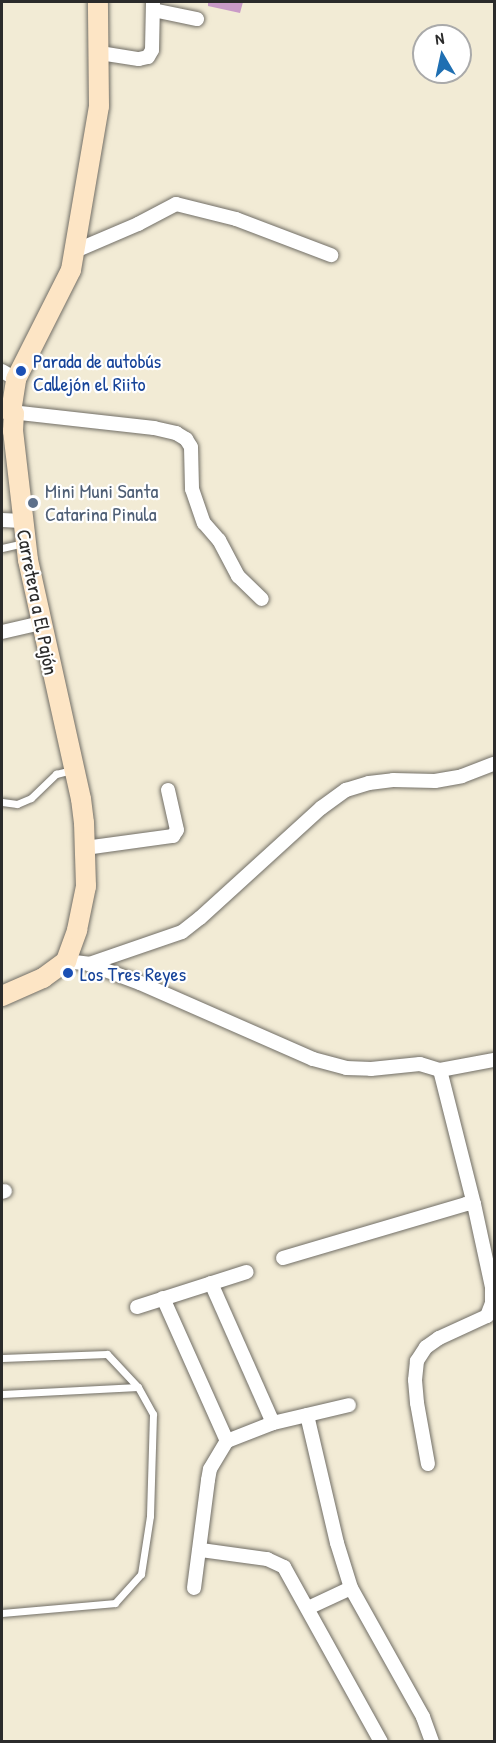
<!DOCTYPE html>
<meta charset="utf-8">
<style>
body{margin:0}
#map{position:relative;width:496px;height:1743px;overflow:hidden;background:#f2ebd5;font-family:"Patrick Hand",sans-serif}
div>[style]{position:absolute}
.building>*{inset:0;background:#c99ac7}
.roads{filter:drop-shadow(0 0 2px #716e66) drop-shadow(0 0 2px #716e66)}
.lane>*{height:7px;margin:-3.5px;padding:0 3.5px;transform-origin:3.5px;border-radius:3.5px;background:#fff}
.street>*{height:14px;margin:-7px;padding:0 7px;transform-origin:7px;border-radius:7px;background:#fff}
.secondary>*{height:20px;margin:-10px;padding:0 10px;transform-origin:10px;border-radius:10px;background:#fde5c5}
.dots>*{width:16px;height:16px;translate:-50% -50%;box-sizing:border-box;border:3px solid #fff;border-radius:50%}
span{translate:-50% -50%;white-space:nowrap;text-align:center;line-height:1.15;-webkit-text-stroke:4.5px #fff;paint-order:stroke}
.transit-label{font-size:20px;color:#164399}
.left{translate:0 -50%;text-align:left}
.service-label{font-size:20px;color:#4e5e75}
.street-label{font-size:20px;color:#2b2b2b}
.frame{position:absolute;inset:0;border:3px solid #2b2b2b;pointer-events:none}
.north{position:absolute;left:412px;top:24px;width:60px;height:60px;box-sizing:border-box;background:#fff;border:2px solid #aaa;border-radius:50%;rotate:351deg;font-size:16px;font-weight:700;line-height:24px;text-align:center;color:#2b2b2b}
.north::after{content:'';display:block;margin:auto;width:21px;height:27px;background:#1f6fb2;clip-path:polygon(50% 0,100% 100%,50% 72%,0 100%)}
</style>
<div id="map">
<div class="building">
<div style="clip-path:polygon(208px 2px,243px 2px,240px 13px,208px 6px)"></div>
</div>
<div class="roads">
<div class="lane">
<div style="left:2px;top:548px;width:22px;rotate:-13deg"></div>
<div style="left:2px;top:802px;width:15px;rotate:8deg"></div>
<div style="left:17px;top:804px;width:15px;rotate:-23deg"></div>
<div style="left:31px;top:798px;width:35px;rotate:-44deg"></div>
<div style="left:56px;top:774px;width:16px;rotate:-14deg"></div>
<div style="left:2px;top:1358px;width:105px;rotate:-2.2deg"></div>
<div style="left:107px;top:1354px;width:45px;rotate:46.8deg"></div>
<div style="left:2px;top:1394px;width:136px;rotate:-2.9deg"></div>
<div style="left:138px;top:1387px;width:31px;rotate:61deg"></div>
<div style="left:153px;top:1414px;width:102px;rotate:91.7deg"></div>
<div style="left:150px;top:1516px;width:59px;rotate:98.8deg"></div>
<div style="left:141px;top:1574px;width:39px;rotate:132deg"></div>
<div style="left:115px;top:1603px;width:113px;rotate:174.9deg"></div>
</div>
<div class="street">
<div style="left:153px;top:10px;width:45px;rotate:11.6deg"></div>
<div style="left:100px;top:53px;width:39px;rotate:9deg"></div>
<div style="left:139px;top:59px;width:9px;rotate:-13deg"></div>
<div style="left:148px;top:57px;width:8px;rotate:-60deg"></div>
<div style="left:152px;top:50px;width:48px;rotate:-88.8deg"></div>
<div style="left:75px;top:251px;width:69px;rotate:-23.2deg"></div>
<div style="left:138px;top:224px;width:43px;rotate:-27.8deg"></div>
<div style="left:176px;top:204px;width:62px;rotate:14deg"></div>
<div style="left:236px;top:219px;width:102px;rotate:20.8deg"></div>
<div style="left:2px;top:371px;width:16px;rotate:30deg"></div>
<div style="left:11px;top:412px;width:144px;rotate:6.4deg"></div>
<div style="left:154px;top:428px;width:23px;rotate:13deg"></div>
<div style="left:176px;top:433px;width:12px;rotate:31deg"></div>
<div style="left:186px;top:439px;width:9px;rotate:58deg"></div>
<div style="left:191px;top:447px;width:42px;rotate:88.6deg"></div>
<div style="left:192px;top:489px;width:36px;rotate:71deg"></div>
<div style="left:204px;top:523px;width:23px;rotate:49deg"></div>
<div style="left:219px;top:540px;width:41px;rotate:62.2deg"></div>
<div style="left:238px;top:576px;width:33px;rotate:44deg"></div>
<div style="left:2px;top:520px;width:20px;rotate:3deg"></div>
<div style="left:2px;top:632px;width:40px;rotate:-13deg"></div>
<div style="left:85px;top:848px;width:89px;rotate:-7.8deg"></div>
<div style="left:173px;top:836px;width:7px;rotate:-56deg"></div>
<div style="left:177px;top:830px;width:41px;rotate:-102.7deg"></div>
<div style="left:66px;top:961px;width:23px;rotate:7deg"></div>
<div style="left:89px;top:964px;width:54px;rotate:20.4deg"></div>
<div style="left:140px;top:983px;width:189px;rotate:23.7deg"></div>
<div style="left:313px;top:1059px;width:34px;rotate:15deg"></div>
<div style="left:346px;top:1068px;width:25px;rotate:2deg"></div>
<div style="left:371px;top:1069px;width:49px;rotate:-5.8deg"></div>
<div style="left:420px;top:1064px;width:21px;rotate:17deg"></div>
<div style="left:440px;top:1070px;width:138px;rotate:75.8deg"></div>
<div style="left:474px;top:1204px;width:85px;rotate:77.8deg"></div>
<div style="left:492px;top:1287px;width:16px;rotate:90deg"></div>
<div style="left:492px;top:1303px;width:14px;rotate:111deg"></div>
<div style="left:487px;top:1316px;width:53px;rotate:155.4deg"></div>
<div style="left:439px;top:1338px;width:16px;rotate:145deg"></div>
<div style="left:426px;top:1347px;width:17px;rotate:123deg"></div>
<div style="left:417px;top:1361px;width:19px;rotate:96deg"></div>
<div style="left:415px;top:1380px;width:23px;rotate:85deg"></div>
<div style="left:417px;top:1403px;width:62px;rotate:79.8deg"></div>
<div style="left:89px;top:964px;width:98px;rotate:-19deg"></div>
<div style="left:182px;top:932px;width:23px;rotate:-38deg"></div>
<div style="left:200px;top:918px;width:164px;rotate:-42.3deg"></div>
<div style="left:321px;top:808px;width:31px;rotate:-36deg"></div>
<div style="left:346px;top:790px;width:24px;rotate:-17deg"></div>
<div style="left:369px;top:783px;width:24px;rotate:-7deg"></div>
<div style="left:393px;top:780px;width:42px;rotate:1.4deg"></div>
<div style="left:435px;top:781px;width:27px;rotate:-10deg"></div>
<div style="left:462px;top:776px;width:34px;rotate:-21deg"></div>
<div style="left:440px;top:1070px;width:55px;rotate:-10.5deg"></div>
<div style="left:2px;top:1192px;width:3px;rotate:-18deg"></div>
<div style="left:283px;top:1258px;width:191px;rotate:-16.4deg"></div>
<div style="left:466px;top:1204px;width:8px"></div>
<div style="left:211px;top:1283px;width:153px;rotate:66.1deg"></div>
<div style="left:163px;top:1298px;width:157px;rotate:65.9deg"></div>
<div style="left:137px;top:1307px;width:115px;rotate:-17.7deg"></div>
<div style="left:307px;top:1415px;width:131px;rotate:76.8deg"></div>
<div style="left:337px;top:1543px;width:47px;rotate:72.7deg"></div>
<div style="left:351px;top:1588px;width:148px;rotate:60.8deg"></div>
<div style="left:423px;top:1717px;width:27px;rotate:70deg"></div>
<div style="left:201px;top:1550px;width:67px;rotate:7.8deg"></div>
<div style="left:267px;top:1559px;width:19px;rotate:25deg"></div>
<div style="left:284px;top:1567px;width:200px;rotate:61deg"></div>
<div style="left:194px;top:1588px;width:109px;rotate:-82.6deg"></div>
<div style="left:208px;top:1480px;width:11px;rotate:-80deg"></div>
<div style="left:210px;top:1469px;width:33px;rotate:-59deg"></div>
<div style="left:227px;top:1441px;width:49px;rotate:-21.4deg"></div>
<div style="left:273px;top:1423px;width:78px;rotate:-13.3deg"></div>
<div style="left:308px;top:1608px;width:47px;rotate:-24.9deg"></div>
</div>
<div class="secondary">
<div style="left:2px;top:996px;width:45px;rotate:-23.7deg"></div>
<div style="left:43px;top:978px;width:29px;rotate:-36deg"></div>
<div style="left:66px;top:961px;width:33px;rotate:-70deg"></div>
<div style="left:77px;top:930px;width:45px;rotate:-78.4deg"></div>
<div style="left:86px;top:886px;width:63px;rotate:-91.8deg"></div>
<div style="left:84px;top:823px;width:24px;rotate:-97deg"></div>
<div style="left:81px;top:799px;width:245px;rotate:-102.5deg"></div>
<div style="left:28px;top:560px;width:130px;rotate:-96.6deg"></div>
<div style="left:13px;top:431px;width:17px;rotate:-87deg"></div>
<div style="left:14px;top:414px;width:4px;rotate:-146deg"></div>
<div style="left:11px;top:412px;width:33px;rotate:-81deg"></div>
<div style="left:16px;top:379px;width:122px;rotate:-63.2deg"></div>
<div style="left:71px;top:270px;width:166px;rotate:-80.3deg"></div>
<div style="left:99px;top:106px;width:104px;rotate:-90.6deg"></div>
</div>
</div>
<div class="dots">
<div style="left:21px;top:371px;background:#1a4fb4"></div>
<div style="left:33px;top:503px;background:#5c6f8a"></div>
<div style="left:68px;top:973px;background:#1a4fb4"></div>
</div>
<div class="transit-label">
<span class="left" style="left:33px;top:372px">Parada de autobús<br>Callejón el Riito</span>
<span class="left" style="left:80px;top:973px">Los Tres Reyes</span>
</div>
<div class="service-label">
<span class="left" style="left:45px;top:502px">Mini Muni Santa<br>Catarina Pinula</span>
</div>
<div class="street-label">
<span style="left:38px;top:602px;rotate:79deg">Carretera a El Pajón</span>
</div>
<div class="frame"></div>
<div class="north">N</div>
</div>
